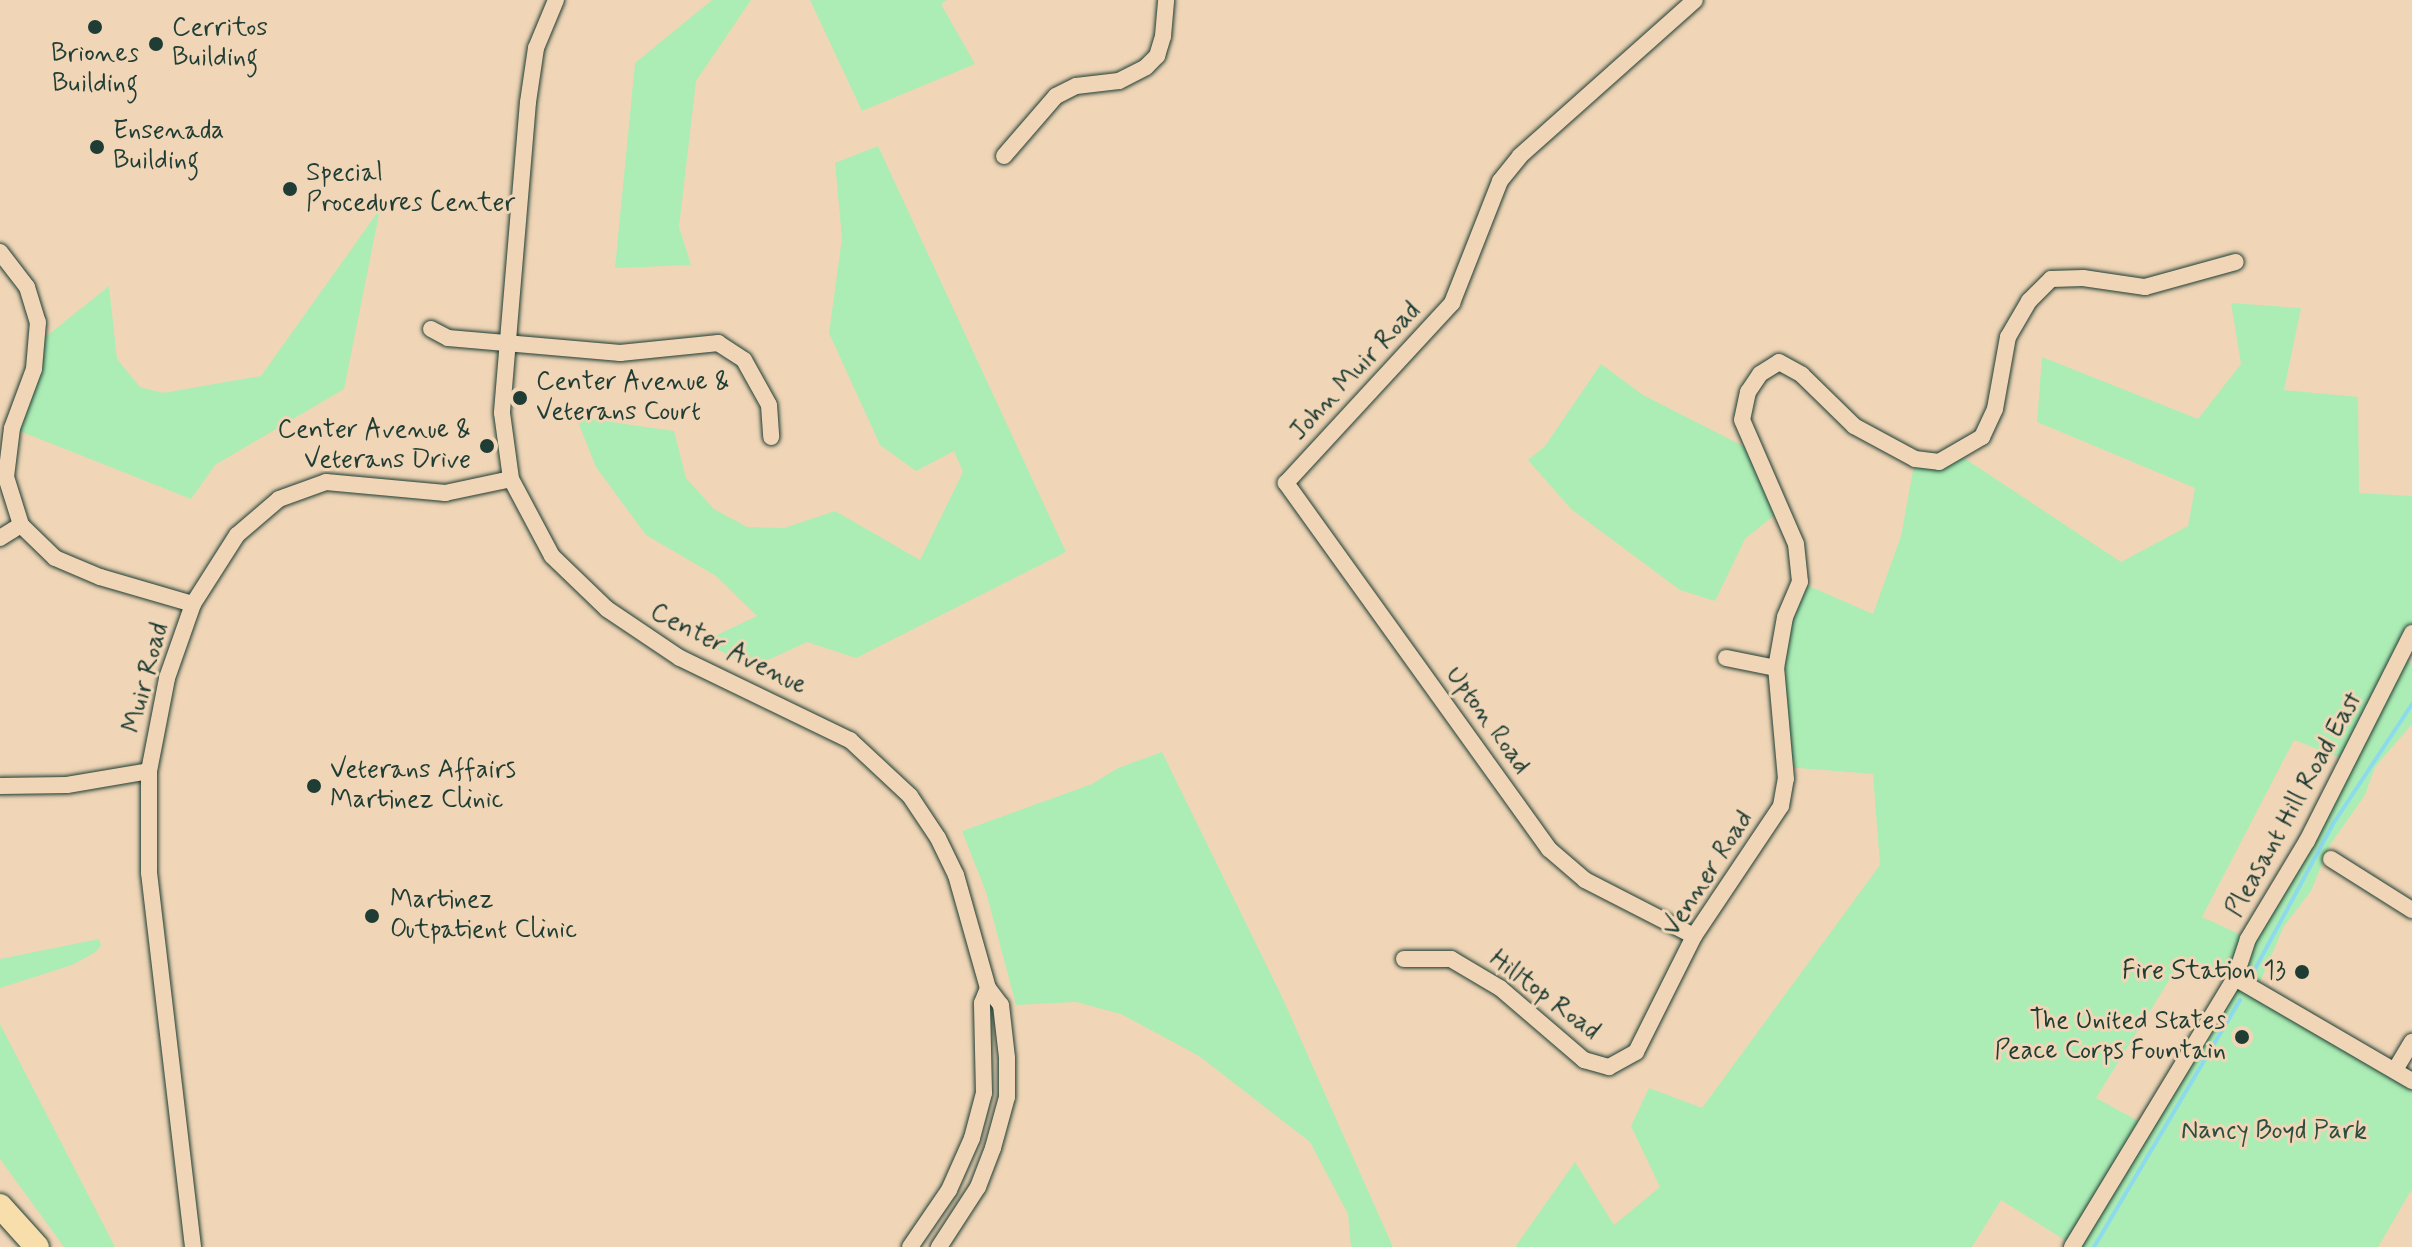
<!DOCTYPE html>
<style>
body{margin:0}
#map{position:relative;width:2412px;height:1247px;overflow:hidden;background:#f0d6b7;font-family:Mynerve,sans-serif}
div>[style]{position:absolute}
.green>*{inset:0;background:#acedb5}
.stream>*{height:4px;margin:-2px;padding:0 2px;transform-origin:2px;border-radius:2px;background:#8ddaec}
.roads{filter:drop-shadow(0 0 2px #1f3d34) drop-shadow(0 0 2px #1f3d34)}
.minor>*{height:16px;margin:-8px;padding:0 8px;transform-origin:8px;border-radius:8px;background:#f0d6b7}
.highway>*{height:24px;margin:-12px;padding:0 12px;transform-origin:12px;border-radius:12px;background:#f8deab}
.dots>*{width:22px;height:22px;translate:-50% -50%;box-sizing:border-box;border:4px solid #f0d6b7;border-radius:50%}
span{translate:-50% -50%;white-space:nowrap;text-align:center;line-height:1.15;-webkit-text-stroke:6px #f0d6b7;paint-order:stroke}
.poi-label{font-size:26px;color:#1f3d34}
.left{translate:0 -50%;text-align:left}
.right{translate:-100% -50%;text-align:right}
.street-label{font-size:26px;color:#1f3d34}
.park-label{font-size:26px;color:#2d4f41}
</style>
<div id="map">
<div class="green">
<div style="clip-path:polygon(712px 0,751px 0,696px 81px,679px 227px,691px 265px,615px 268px,635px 63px)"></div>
<div style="clip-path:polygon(810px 0,947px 0,941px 4px,975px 64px,862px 111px)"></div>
<div style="clip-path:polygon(878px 146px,1066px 552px,856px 658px,807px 642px,753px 667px,702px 642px,757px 616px,716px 576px,646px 535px,596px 467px,576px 417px,674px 431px,686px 478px,714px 509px,747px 527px,784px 528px,835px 511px,920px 560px,963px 472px,954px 451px,916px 471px,880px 445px,829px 333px,842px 238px,835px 163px)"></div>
<div style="clip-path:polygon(380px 209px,344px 389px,215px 465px,191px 499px,12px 428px,39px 342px,109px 286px,117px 359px,140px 387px,163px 393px,261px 376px)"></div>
<div style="clip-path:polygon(evenodd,2231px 303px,2301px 308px,2284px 390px,2358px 397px,2359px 493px,2412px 496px,2412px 633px,2404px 655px,2412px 665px,2412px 724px,2375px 767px,2365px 795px,2330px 845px,2311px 891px,2284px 926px,2257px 989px,2412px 1081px,2412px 1189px,2378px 1247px,2076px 1247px,2001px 1200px,1972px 1247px,1515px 1247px,1575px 1162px,1614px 1225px,1660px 1187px,1631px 1126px,1649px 1088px,1702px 1108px,1880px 865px,1873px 774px,1786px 767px,1776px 668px,1800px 582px,1873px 614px,1901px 536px,1915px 459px,1958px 454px,2121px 562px,2188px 526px,2195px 488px,2037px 422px,2042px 357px,2198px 419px,2241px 364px,2231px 303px,2294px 740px,2348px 761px,2248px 938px,2202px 917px,2294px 740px,2231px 303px,2183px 958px,2235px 977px,2142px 1123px,2096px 1098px,2183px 958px)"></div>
<div style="clip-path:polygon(1601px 364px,1643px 395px,1753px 451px,1782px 509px,1745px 539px,1715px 601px,1680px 590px,1571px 509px,1528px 460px,1545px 446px)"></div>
<div style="clip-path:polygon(1162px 752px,1282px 997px,1393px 1247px,1351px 1247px,1348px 1214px,1310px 1142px,1199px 1056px,1121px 1014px,1076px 1002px,1016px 1005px,986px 892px,962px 831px,1092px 784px,1118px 768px)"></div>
<div style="clip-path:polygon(99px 939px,101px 946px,94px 953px,72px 965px,0 988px,0 959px)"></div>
<div style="clip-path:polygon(0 1024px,115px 1247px,64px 1247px,0 1159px)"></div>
</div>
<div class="stream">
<div style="left:2255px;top:969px;width:165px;rotate:-61.7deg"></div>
<div style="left:2333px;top:824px;width:144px;rotate:-56.6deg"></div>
<div style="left:2094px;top:1247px;width:287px;rotate:-59.4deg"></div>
</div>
<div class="roads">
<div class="minor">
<div style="left:556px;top:0;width:52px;rotate:112.6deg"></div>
<div style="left:536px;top:48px;width:55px;rotate:98.4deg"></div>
<div style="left:528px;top:102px;width:312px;rotate:94.8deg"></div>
<div style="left:502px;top:413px;width:67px;rotate:82.2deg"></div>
<div style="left:511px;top:479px;width:87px;rotate:62deg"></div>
<div style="left:552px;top:556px;width:76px;rotate:43.9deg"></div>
<div style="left:607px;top:609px;width:88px;rotate:33.9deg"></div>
<div style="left:680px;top:658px;width:189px;rotate:25.8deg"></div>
<div style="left:850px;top:740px;width:82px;rotate:43deg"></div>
<div style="left:910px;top:796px;width:50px;rotate:56.3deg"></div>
<div style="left:938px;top:838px;width:41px;rotate:64.1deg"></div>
<div style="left:956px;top:875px;width:117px;rotate:74.2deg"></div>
<div style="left:988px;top:988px;width:21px;rotate:53deg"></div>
<div style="left:1001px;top:1005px;width:53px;rotate:83.5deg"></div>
<div style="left:1007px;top:1058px;width:39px;rotate:90deg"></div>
<div style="left:1007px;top:1097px;width:53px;rotate:105.4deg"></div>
<div style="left:993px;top:1148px;width:42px;rotate:111deg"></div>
<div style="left:978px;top:1187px;width:72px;rotate:123deg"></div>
<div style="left:1004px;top:156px;width:79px;rotate:-49.1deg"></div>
<div style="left:1056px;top:96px;width:22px;rotate:-27deg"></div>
<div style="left:1076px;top:86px;width:43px;rotate:-6.6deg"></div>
<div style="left:1119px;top:81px;width:30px;rotate:-27deg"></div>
<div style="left:1146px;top:67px;width:16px;rotate:-45deg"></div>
<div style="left:1157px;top:56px;width:21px;rotate:-73deg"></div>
<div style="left:1163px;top:36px;width:36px;rotate:-85deg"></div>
<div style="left:0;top:252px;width:44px;rotate:52.4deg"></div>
<div style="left:27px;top:287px;width:37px;rotate:73deg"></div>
<div style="left:38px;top:322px;width:47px;rotate:94.9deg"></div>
<div style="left:34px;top:369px;width:63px;rotate:110.4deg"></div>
<div style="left:12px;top:428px;width:49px;rotate:97deg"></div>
<div style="left:6px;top:477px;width:50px;rotate:72.6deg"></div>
<div style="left:21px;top:525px;width:47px;rotate:44.1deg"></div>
<div style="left:55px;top:558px;width:49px;rotate:22.9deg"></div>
<div style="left:100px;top:577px;width:97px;rotate:16.2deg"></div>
<div style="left:431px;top:329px;width:19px;rotate:28deg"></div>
<div style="left:448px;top:338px;width:173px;rotate:5deg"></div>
<div style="left:620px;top:353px;width:99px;rotate:-5.8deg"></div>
<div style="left:718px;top:343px;width:31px;rotate:33deg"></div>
<div style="left:744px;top:360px;width:51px;rotate:60.9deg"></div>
<div style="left:769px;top:405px;width:32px;rotate:86deg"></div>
<div style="left:0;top:538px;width:25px;rotate:-32deg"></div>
<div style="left:1726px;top:658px;width:51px;rotate:11.3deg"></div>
<div style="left:0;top:786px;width:67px;rotate:-0.9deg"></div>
<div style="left:67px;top:785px;width:83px;rotate:-9.7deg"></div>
<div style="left:2331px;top:859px;width:96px;rotate:32.2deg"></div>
<div style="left:1694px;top:936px;width:123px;rotate:-152.8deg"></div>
<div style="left:1585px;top:880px;width:48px;rotate:-139.3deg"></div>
<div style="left:1549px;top:849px;width:451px;rotate:-125.7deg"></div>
<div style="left:1286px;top:483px;width:245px;rotate:-47.3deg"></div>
<div style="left:1452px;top:303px;width:131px;rotate:-68.5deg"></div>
<div style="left:1500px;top:181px;width:32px;rotate:-51deg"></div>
<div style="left:1520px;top:156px;width:234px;rotate:-41.7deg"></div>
<div style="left:1404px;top:959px;width:47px"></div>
<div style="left:1451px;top:959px;width:57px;rotate:30.6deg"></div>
<div style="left:1500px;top:988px;width:111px;rotate:40.6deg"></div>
<div style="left:1584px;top:1060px;width:26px;rotate:16deg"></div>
<div style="left:1609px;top:1067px;width:31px;rotate:-29deg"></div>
<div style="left:1636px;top:1052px;width:130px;rotate:-63.4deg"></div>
<div style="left:1694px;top:936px;width:156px;rotate:-56.2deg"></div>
<div style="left:1781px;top:806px;width:27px;rotate:-80deg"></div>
<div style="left:1786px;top:779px;width:111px;rotate:-95.1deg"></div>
<div style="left:1776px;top:668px;width:52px;rotate:-80deg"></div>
<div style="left:1785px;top:617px;width:38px;rotate:-67deg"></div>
<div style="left:1800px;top:582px;width:38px;rotate:-96deg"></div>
<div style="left:1796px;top:544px;width:135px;rotate:-113.5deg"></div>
<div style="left:1742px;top:420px;width:29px;rotate:-78deg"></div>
<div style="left:1748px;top:392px;width:22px;rotate:-56deg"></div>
<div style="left:1760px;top:374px;width:22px;rotate:-32deg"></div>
<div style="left:1779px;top:362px;width:26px;rotate:29deg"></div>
<div style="left:1802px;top:375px;width:73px;rotate:44.4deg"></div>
<div style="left:1854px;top:426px;width:69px;rotate:28.4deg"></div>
<div style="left:1915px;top:459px;width:24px;rotate:7deg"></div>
<div style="left:1939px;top:462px;width:50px;rotate:-30.2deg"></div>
<div style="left:1982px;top:437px;width:31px;rotate:-65deg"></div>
<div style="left:1995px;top:409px;width:73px;rotate:-79.8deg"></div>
<div style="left:2008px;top:337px;width:42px;rotate:-59.7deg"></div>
<div style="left:2029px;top:301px;width:31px;rotate:-45deg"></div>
<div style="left:2051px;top:279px;width:32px;rotate:-2deg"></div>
<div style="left:2083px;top:278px;width:63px;rotate:8.3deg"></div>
<div style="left:2145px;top:287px;width:94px;rotate:-15.4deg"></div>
<div style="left:2235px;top:978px;width:205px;rotate:30.2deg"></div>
<div style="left:2395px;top:1070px;width:33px;rotate:-59deg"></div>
<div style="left:193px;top:1247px;width:377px;rotate:-96.7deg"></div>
<div style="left:149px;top:873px;width:102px;rotate:-90deg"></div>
<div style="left:149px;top:771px;width:95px;rotate:-79deg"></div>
<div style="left:167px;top:678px;width:78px;rotate:-70.6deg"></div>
<div style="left:193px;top:604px;width:82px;rotate:-57.5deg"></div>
<div style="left:237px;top:535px;width:55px;rotate:-40.6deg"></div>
<div style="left:279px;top:499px;width:50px;rotate:-19.9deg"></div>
<div style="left:326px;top:482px;width:120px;rotate:5.3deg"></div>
<div style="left:445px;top:493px;width:67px;rotate:-12deg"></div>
<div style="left:910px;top:1247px;width:69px;rotate:-55.6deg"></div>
<div style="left:949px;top:1190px;width:57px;rotate:-66.1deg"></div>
<div style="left:972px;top:1138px;width:47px;rotate:-75.1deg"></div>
<div style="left:984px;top:1093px;width:90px;rotate:-91.3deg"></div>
<div style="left:982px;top:1003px;width:16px;rotate:-68deg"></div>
<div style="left:2072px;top:1247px;width:315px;rotate:-58.8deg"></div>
<div style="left:2235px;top:978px;width:41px;rotate:-71.6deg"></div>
<div style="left:2248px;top:939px;width:114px;rotate:-59deg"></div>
<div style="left:2307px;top:841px;width:233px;rotate:-63.2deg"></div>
</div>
<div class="highway">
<div style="left:0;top:1206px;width:55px;rotate:47.9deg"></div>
</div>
</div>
<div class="dots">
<div style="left:95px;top:27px;background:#1f3d34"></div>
<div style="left:156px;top:44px;background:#1f3d34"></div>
<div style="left:97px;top:147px;background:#1f3d34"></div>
<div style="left:290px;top:189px;background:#1f3d34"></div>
<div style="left:520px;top:398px;background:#1f3d34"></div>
<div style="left:487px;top:446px;background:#1f3d34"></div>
<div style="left:314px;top:786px;background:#1f3d34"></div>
<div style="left:372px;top:916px;background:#1f3d34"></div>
<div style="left:2302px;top:972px;background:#1f3d34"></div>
<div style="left:2242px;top:1037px;background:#1f3d34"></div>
</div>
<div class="poi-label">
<span class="left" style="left:172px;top:44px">Cerritos<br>Building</span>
<span style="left:95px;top:70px">Briones<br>Building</span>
<span class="left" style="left:113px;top:147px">Ensenada<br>Building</span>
<span class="left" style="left:306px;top:189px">Special<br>Procedures Center</span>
<span class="left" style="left:536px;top:398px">Center Avenue &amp;<br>Veterans Court</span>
<span class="right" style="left:471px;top:446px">Center Avenue &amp;<br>Veterans Drive</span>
<span class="left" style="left:330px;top:786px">Veterans Affairs<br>Martinez Clinic</span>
<span class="left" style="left:390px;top:916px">Martinez<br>Outpatient Clinic</span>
<span class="right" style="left:2286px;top:972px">Fire Station 13</span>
<span class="right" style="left:2226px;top:1037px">The United States<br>Peace Corps Fountain</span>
</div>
<div class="street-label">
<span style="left:1356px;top:372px;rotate:-47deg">John Muir Road</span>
<span style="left:728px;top:650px;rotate:27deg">Center Avenue</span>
<span style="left:147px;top:678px;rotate:-75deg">Muir Road</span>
<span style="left:1487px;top:721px;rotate:54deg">Upton Road</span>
<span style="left:2295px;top:805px;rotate:-61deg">Pleasant Hill Road East</span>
<span style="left:1709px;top:874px;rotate:-57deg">Venner Road</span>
<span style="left:1544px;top:996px;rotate:37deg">Hilltop Road</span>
</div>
<div class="park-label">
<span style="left:2274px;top:1132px">Nancy Boyd Park</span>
</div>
</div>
